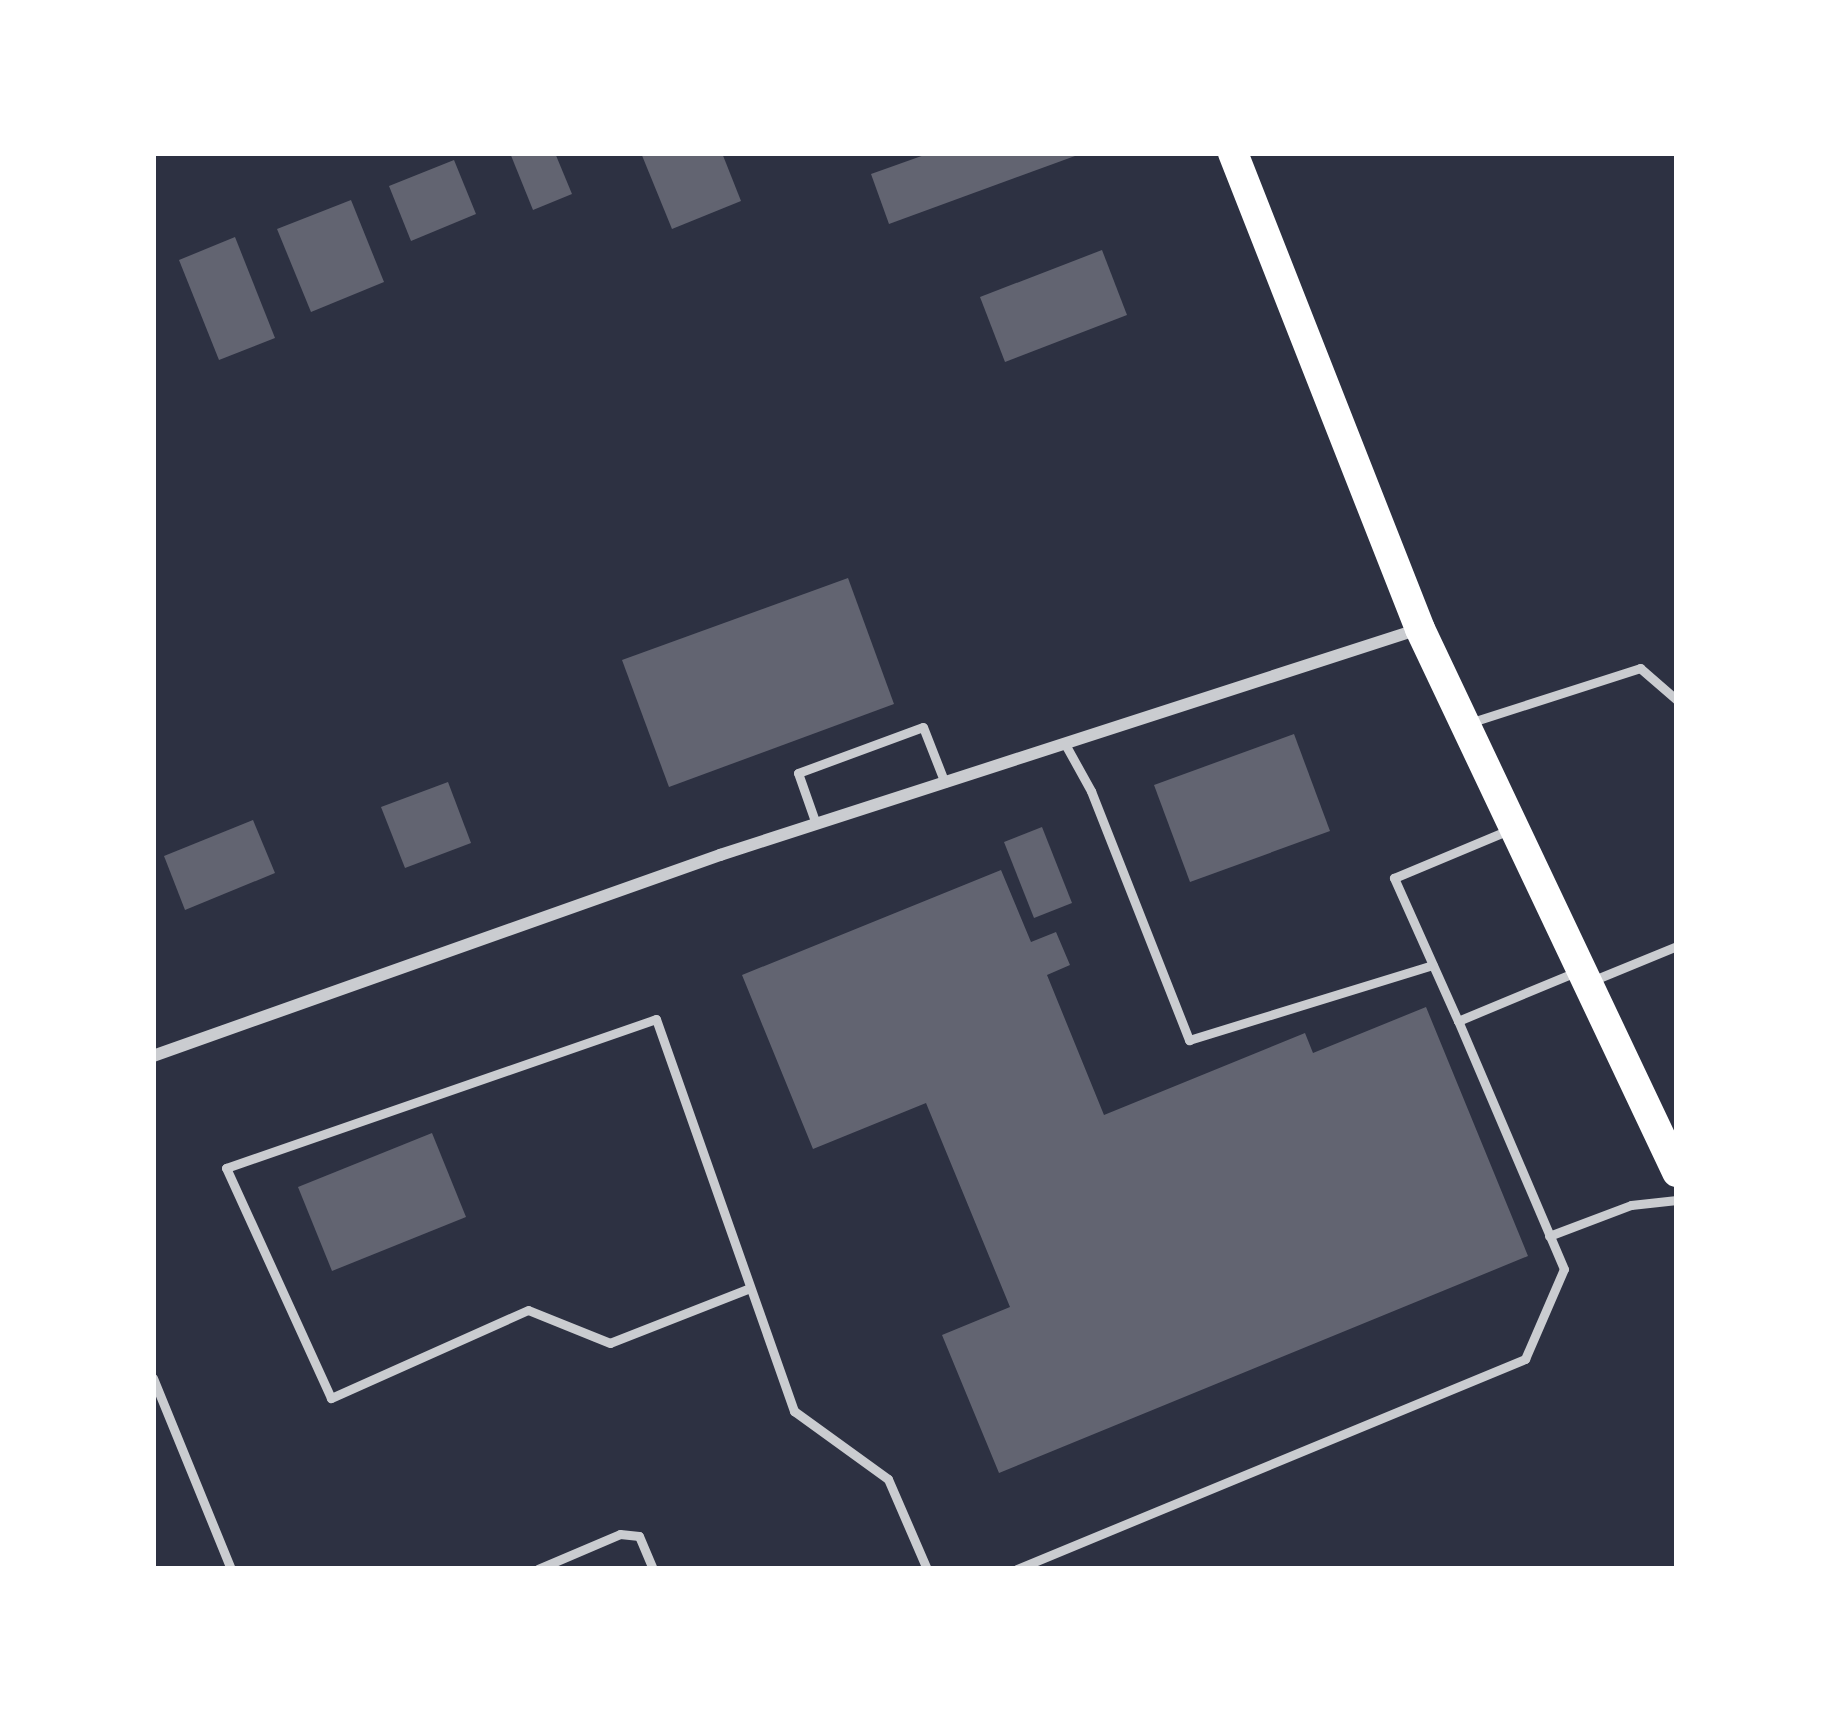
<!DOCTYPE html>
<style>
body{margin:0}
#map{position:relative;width:1830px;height:1722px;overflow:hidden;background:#2d3142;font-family:Georgia,serif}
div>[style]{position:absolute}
.building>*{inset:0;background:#626471}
.service>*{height:9px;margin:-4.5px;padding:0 4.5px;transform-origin:4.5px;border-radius:4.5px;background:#caccd0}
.minor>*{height:12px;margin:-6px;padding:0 6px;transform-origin:6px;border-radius:6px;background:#caccd0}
.primary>*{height:30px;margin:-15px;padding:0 15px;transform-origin:15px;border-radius:15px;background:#fff}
span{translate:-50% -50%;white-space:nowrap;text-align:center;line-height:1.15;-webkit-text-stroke:12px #fff;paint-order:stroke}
.frame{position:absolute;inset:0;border:156px solid #fff;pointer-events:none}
</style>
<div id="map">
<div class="building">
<div style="clip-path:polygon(510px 153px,555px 153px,572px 194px,533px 210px)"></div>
<div style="clip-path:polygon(641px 153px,722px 153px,741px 201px,672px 229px)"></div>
<div style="clip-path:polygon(930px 153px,1073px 153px,1075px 156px,889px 224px,871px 174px)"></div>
<div style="clip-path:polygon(454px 160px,476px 214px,411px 241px,389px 186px)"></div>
<div style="clip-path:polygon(351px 200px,384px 282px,311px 312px,277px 229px)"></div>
<div style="clip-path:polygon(235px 237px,275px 338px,219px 360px,179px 260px)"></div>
<div style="clip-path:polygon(1102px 250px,1127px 315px,1005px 362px,980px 297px)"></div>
<div style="clip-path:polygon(848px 578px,894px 704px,669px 787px,622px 660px)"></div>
<div style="clip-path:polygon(1294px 734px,1330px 831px,1190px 882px,1154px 785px)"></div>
<div style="clip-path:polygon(448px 782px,471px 843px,405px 868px,381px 807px)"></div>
<div style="clip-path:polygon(253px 820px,275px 873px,185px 910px,164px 856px)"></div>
<div style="clip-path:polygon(1042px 827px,1072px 903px,1034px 918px,1004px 842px)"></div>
<div style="clip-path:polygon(1001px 870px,1031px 942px,1056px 932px,1070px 965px,1047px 975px,1104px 1115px,1305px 1033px,1313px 1053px,1426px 1007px,1528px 1256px,999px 1473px,942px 1335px,1010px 1307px,926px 1103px,813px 1149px,742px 975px)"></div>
<div style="clip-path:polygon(432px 1133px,466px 1217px,332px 1271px,298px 1187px)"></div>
</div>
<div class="service">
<div style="left:1469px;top:723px;width:180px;rotate:-17.8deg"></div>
<div style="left:1640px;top:668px;width:49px;rotate:40.9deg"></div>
<div style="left:1065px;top:744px;width:54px;rotate:61deg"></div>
<div style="left:1091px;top:791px;width:268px;rotate:68.5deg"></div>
<div style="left:1189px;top:1040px;width:255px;rotate:-17.1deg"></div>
<div style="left:816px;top:824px;width:54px;rotate:-109.4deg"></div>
<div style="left:798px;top:773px;width:133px;rotate:-20.2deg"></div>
<div style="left:923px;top:727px;width:60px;rotate:68.6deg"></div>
<div style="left:1594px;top:980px;width:90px;rotate:-22.3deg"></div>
<div style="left:1458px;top:1021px;width:157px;rotate:-114.1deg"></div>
<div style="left:1394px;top:878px;width:127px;rotate:-22.7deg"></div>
<div style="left:1549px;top:1236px;width:88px;rotate:-20.7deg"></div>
<div style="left:1631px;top:1205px;width:46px;rotate:-6.2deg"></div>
<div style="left:750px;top:1288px;width:150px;rotate:158.6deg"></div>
<div style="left:610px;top:1343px;width:88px;rotate:-158.1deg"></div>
<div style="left:528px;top:1310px;width:216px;rotate:155.9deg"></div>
<div style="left:331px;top:1398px;width:253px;rotate:-114.5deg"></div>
<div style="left:226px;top:1168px;width:455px;rotate:-19.1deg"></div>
<div style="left:656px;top:1019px;width:416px;rotate:70.6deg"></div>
<div style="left:794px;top:1411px;width:116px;rotate:35.9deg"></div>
<div style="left:888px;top:1479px;width:98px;rotate:66.6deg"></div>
<div style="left:153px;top:1378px;width:206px;rotate:67.8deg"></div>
<div style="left:538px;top:1569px;width:89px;rotate:-23.1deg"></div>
<div style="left:620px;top:1534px;width:19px;rotate:6deg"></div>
<div style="left:639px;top:1536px;width:36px;rotate:67deg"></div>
<div style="left:1017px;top:1569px;width:550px;rotate:-22.46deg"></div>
<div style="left:1525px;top:1359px;width:98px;rotate:-66.6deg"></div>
<div style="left:1564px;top:1269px;width:270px;rotate:-113.1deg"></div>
<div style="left:1458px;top:1021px;width:130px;rotate:-22.6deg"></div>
</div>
<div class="minor">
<div style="left:153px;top:1056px;width:602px;rotate:-19.52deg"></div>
<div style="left:720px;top:855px;width:735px;rotate:-17.92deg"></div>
</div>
<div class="primary">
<div style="left:1233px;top:153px;width:511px;rotate:68.55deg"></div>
<div style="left:1420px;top:629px;width:601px;rotate:64.67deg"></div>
</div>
<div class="frame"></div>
</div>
